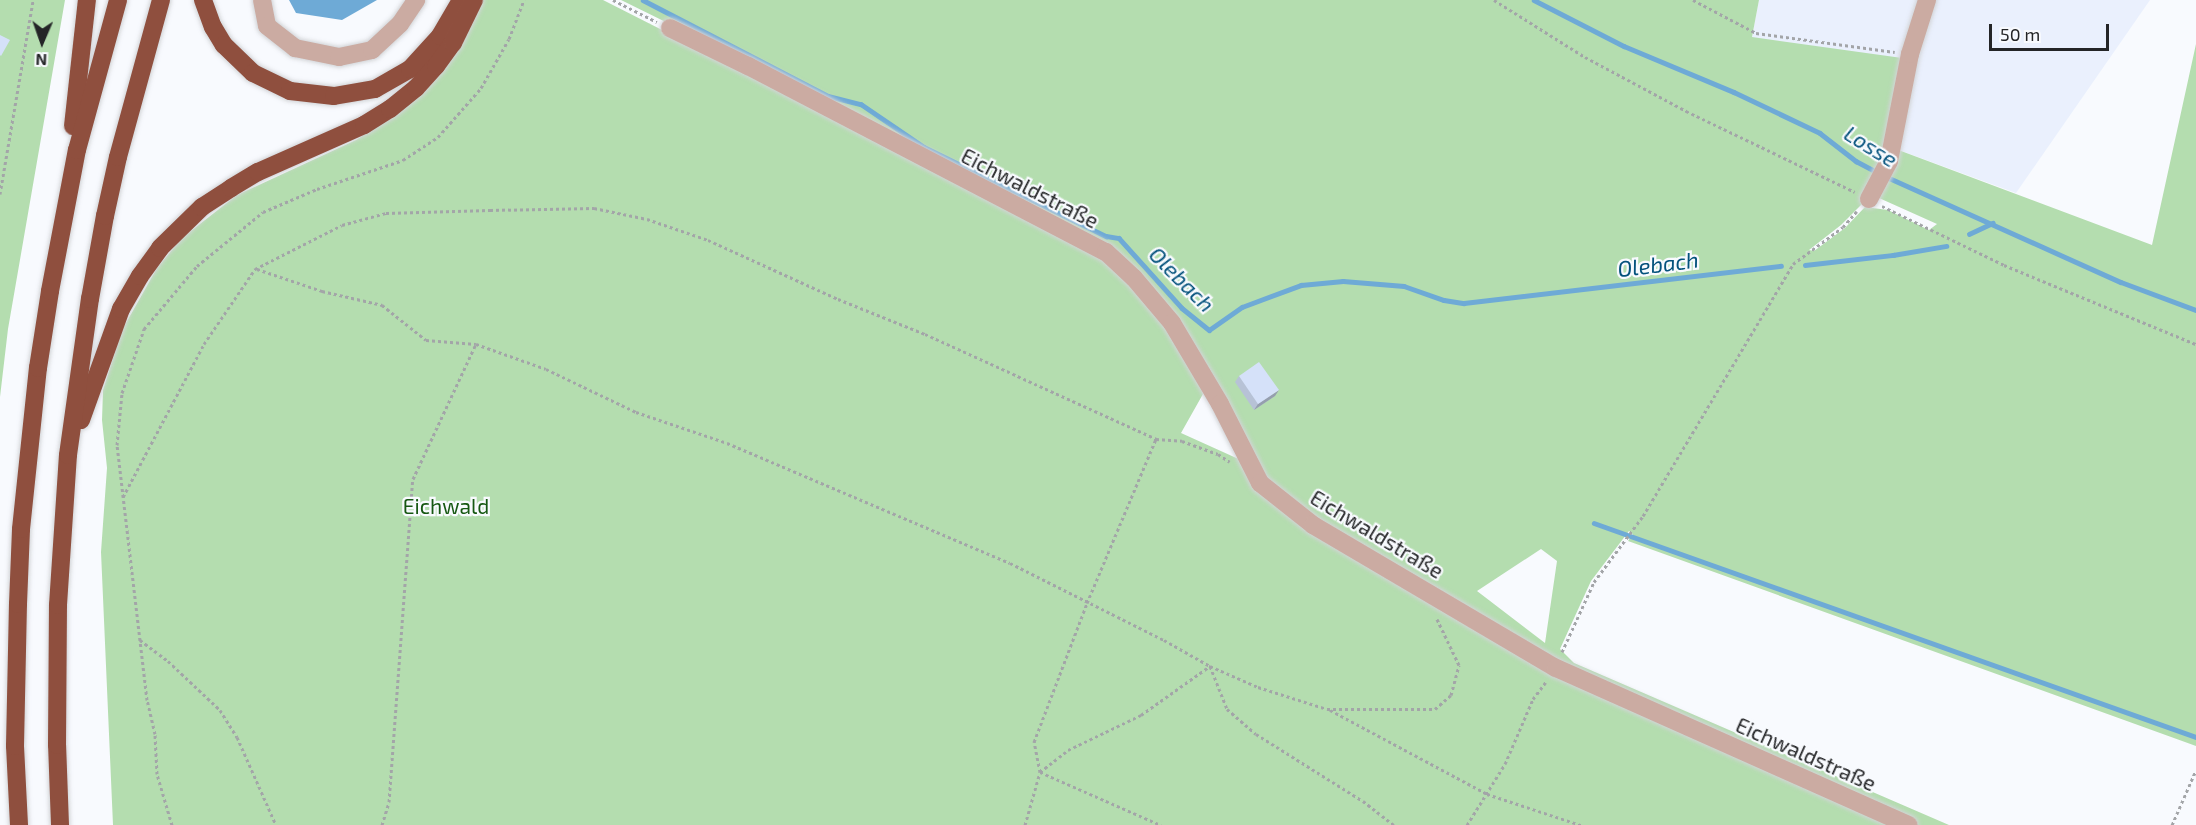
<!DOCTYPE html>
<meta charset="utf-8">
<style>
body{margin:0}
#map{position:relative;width:2196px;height:825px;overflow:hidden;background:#f8fafe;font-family:"Exo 2",sans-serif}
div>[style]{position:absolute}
.built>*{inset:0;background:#eaf0fd}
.green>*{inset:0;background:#b4ddaf}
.water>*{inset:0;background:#6eaad6}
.stream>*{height:4.5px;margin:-2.25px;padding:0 2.25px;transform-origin:2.25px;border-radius:2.25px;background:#6eaad6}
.path>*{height:3px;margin-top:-1.5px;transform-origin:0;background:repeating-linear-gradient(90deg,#a3a5a8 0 3px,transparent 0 6px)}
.roads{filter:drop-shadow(0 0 2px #d2d4d7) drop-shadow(0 0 2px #d2d4d7)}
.minor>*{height:18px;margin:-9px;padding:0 9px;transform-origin:9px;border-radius:9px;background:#cbaba2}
.highway>*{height:18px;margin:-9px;padding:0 9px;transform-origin:9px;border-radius:9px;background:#8f4f3e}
.wall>*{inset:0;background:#b7c2d6}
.shaded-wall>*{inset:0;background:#959eae}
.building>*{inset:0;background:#d5e1f9}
span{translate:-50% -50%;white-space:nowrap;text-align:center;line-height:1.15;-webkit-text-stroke:4.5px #f8fafe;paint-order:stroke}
.street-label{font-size:21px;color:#242527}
.park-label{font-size:21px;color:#165812}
.water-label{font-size:22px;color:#04527c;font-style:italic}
.north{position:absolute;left:12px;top:12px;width:60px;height:60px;-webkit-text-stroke:4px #f8fafe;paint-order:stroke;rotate:182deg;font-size:16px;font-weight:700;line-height:24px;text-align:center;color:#242527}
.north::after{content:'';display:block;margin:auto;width:21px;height:27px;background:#242527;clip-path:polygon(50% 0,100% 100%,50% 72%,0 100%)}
.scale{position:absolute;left:1989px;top:24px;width:120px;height:27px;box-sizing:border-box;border:3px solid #242527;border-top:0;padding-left:8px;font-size:18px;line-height:21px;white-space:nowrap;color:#242527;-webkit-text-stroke:4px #f8fafe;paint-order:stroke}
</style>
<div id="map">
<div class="built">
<div style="clip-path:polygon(1759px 0,2150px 0,2016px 193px,1885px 145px,1752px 37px)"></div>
</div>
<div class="green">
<div style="clip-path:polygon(0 0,65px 0,8px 329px,0 397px)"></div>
<div style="clip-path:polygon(evenodd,483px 0,603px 0,1103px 254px,1133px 283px,1191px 361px,1203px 394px,1181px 433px,1254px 466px,1207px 368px,1175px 321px,1133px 271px,1109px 250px,909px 149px,749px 63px,621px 0,1759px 0,1752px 37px,1902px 58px,1885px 145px,2152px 245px,2196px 44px,2196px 746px,1628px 541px,1633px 534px,1629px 531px,1591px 581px,1560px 649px,1574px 663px,1949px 825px,113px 825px,101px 552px,107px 468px,102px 420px,103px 390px,122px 330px,157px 268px,182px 238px,237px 195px,356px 140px,392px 117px,431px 81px,460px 45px,483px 0,1879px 198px,1937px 224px,1929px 230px,1888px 210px,1865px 207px,1845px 228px,1814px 251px,1809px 250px,1841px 225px,1865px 201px,1879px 198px,483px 0,1541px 549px,1557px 561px,1545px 643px,1477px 591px,1541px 549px)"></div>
</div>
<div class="water">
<div style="clip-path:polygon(289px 0,377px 0,342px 20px,296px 13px)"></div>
</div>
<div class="stream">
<div style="left:643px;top:0;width:208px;rotate:27.4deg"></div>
<div style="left:828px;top:96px;width:34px;rotate:14deg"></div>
<div style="left:861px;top:104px;width:76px;rotate:34.3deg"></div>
<div style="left:924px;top:147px;width:203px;rotate:26.1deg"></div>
<div style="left:1106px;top:236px;width:13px;rotate:9deg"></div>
<div style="left:1119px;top:238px;width:94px;rotate:48deg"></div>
<div style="left:1182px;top:308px;width:35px;rotate:39deg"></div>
<div style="left:1209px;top:330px;width:40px;rotate:-34.9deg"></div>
<div style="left:1242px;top:307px;width:63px;rotate:-20.4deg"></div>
<div style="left:1301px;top:285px;width:42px;rotate:-5.4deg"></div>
<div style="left:1343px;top:281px;width:61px;rotate:4.7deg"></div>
<div style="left:1404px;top:286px;width:42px;rotate:19.3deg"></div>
<div style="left:1444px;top:300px;width:20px;rotate:9deg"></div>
<div style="left:1464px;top:303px;width:319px;rotate:-6.7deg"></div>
<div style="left:1534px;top:0;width:101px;rotate:27.1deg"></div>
<div style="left:1624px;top:46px;width:119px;rotate:22.7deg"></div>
<div style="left:1734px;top:92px;width:95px;rotate:25.5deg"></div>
<div style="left:1820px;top:133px;width:46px;rotate:37.9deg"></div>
<div style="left:1856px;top:161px;width:26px;rotate:28deg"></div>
<div style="left:1887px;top:177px;width:256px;rotate:24.2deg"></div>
<div style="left:2121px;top:282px;width:80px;rotate:20.5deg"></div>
<div style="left:1969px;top:234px;width:26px;rotate:-25deg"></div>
<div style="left:1805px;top:265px;width:89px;rotate:-6.5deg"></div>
<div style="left:1893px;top:255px;width:54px;rotate:-9.6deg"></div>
<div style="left:1594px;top:523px;width:639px;rotate:19.57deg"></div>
</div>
<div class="path">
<div style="left:613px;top:0;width:49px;rotate:26.6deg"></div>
<div style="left:1494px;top:0;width:107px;rotate:32.1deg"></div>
<div style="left:1585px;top:57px;width:115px;rotate:28.1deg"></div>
<div style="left:1686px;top:111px;width:187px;rotate:25.6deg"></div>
<div style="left:1693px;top:0;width:71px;rotate:27.6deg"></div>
<div style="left:1756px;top:33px;width:140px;rotate:7.8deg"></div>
<div style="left:0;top:194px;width:197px;rotate:-80.3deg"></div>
<div style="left:1882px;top:206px;width:136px;rotate:25.8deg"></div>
<div style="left:2004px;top:265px;width:208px;rotate:22.4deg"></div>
<div style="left:257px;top:269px;width:69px;rotate:18.7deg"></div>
<div style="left:322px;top:291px;width:62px;rotate:13.1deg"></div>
<div style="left:382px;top:305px;width:56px;rotate:38.5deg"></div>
<div style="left:426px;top:340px;width:50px;rotate:4.6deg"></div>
<div style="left:476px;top:344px;width:74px;rotate:19.7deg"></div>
<div style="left:546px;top:369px;width:100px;rotate:25.5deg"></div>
<div style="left:636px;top:412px;width:96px;rotate:18.8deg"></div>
<div style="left:727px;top:443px;width:307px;rotate:23deg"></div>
<div style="left:1010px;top:563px;width:172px;rotate:26.6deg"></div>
<div style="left:1164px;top:640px;width:53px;rotate:29.5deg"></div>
<div style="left:1210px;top:666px;width:46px;rotate:68.4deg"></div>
<div style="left:1227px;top:709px;width:38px;rotate:41deg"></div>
<div style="left:1256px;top:734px;width:126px;rotate:32.1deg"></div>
<div style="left:1363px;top:801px;width:39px;rotate:38deg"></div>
<div style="left:123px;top:497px;width:173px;rotate:-62.1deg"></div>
<div style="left:204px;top:344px;width:91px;rotate:-55.8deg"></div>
<div style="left:255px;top:269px;width:97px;rotate:-26.8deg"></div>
<div style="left:342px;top:225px;width:46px;rotate:-15.3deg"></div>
<div style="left:386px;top:213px;width:104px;rotate:-1.7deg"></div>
<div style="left:490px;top:210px;width:104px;rotate:-1.1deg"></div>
<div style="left:594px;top:208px;width:54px;rotate:11.7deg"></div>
<div style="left:647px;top:219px;width:65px;rotate:19deg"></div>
<div style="left:708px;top:240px;width:143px;rotate:24.4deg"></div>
<div style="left:838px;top:299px;width:94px;rotate:21.9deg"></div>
<div style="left:925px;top:334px;width:254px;rotate:24.4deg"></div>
<div style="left:1156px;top:439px;width:26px;rotate:4deg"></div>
<div style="left:1182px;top:441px;width:38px;rotate:20deg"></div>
<div style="left:1218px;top:454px;width:14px;rotate:34deg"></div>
<div style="left:140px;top:640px;width:35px;rotate:37deg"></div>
<div style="left:168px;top:661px;width:71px;rotate:43.3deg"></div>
<div style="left:220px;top:710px;width:32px;rotate:58deg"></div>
<div style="left:237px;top:737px;width:96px;rotate:66.1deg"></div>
<div style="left:1562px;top:652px;width:77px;rotate:-65.4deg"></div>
<div style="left:1594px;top:582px;width:82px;rotate:-53.4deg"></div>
<div style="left:1643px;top:516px;width:293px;rotate:-59.2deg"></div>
<div style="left:1793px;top:264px;width:62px;rotate:-36.5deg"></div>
<div style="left:1843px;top:227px;width:21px;rotate:-49deg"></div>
<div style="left:1330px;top:710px;width:178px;rotate:28.1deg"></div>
<div style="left:1487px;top:794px;width:99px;rotate:18.3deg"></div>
<div style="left:1040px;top:772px;width:36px;rotate:-38deg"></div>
<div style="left:1068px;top:750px;width:81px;rotate:-25.6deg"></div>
<div style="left:1141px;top:715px;width:85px;rotate:-35.4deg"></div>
<div style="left:1210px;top:666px;width:52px;rotate:23.6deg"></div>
<div style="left:1258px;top:687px;width:72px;rotate:17.7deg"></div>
<div style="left:1327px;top:709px;width:108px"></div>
<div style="left:1435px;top:709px;width:21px;rotate:-41deg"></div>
<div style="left:1451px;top:695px;width:31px;rotate:-75deg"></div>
<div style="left:1459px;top:665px;width:51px;rotate:-115.6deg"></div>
<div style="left:1040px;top:772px;width:132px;rotate:23.7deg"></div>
<div style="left:172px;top:825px;width:53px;rotate:-106.4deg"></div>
<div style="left:157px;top:774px;width:40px;rotate:-92.9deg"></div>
<div style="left:155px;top:734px;width:35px;rotate:-103deg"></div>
<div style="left:147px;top:700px;width:257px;rotate:-96.7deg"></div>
<div style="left:117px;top:445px;width:52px;rotate:-84.5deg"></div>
<div style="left:122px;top:393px;width:68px;rotate:-71deg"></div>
<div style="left:144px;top:329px;width:82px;rotate:-49.9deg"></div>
<div style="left:197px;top:266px;width:85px;rotate:-39.3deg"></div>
<div style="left:263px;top:212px;width:59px;rotate:-23.1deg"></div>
<div style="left:317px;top:189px;width:91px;rotate:-18.6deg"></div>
<div style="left:403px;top:160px;width:42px;rotate:-33.3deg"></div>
<div style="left:438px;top:137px;width:65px;rotate:-48.7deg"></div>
<div style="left:481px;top:88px;width:56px;rotate:-60.3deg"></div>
<div style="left:509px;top:39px;width:42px;rotate:-69deg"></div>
<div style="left:382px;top:825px;width:24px;rotate:-73deg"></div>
<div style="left:389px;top:802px;width:324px;rotate:-85.8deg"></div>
<div style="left:413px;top:479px;width:149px;rotate:-65deg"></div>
<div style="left:1025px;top:825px;width:55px;rotate:-74.2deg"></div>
<div style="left:1040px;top:772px;width:31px;rotate:-101deg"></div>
<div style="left:1034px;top:742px;width:149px;rotate:-69.1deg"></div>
<div style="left:1087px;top:603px;width:178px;rotate:-67.2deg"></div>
<div style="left:1467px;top:825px;width:72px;rotate:-58.1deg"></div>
<div style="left:1505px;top:764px;width:71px;rotate:-66.7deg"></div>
<div style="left:1533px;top:699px;width:21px;rotate:-53deg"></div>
<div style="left:2172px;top:825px;width:60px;rotate:-66.4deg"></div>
</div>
<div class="roads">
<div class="minor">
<div style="left:262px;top:0;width:26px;rotate:79deg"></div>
<div style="left:267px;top:26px;width:36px;rotate:38deg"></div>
<div style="left:295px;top:48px;width:45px;rotate:11.6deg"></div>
<div style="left:339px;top:57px;width:34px;rotate:-12deg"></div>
<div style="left:372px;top:50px;width:38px;rotate:-43deg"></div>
<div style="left:400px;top:24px;width:29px;rotate:-56deg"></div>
<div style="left:670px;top:28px;width:87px;rotate:26deg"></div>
<div style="left:748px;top:66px;width:403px;rotate:27.5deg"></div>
<div style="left:1106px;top:252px;width:38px;rotate:43deg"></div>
<div style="left:1134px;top:278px;width:59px;rotate:49.8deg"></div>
<div style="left:1172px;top:323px;width:94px;rotate:59.3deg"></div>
<div style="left:1220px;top:404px;width:89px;rotate:63.1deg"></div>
<div style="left:1260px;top:483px;width:68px;rotate:38.4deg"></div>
<div style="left:1313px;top:525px;width:282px;rotate:30.5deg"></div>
<div style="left:1556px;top:668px;width:386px;rotate:24deg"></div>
<div style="left:1869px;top:199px;width:43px;rotate:-62.2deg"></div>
<div style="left:1889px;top:161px;width:109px;rotate:-78.9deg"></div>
<div style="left:1910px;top:54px;width:57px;rotate:-72.5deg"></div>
</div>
<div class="highway">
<div style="left:203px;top:0;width:29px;rotate:70deg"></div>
<div style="left:213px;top:27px;width:21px;rotate:59deg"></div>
<div style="left:224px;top:45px;width:40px;rotate:44deg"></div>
<div style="left:253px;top:73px;width:41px;rotate:25.9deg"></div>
<div style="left:290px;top:91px;width:44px;rotate:6.5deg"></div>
<div style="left:334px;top:96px;width:42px;rotate:-9.7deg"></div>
<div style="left:375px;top:89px;width:40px;rotate:-29.7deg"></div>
<div style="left:410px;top:69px;width:45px;rotate:-47.7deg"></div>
<div style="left:440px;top:36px;width:42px;rotate:-59.7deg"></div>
<div style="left:73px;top:126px;width:127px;rotate:-83.7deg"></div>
<div style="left:81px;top:420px;width:118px;rotate:-70.2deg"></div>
<div style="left:121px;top:309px;width:38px;rotate:-60deg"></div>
<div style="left:140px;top:276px;width:34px;rotate:-54deg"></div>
<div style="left:160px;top:248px;width:59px;rotate:-44.3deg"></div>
<div style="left:202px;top:207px;width:35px;rotate:-33deg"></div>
<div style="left:231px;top:188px;width:31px;rotate:-31deg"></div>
<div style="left:258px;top:172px;width:116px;rotate:-23.9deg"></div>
<div style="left:364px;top:125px;width:31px;rotate:-32deg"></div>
<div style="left:390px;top:109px;width:33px;rotate:-39deg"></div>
<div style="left:416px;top:88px;width:30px;rotate:-48deg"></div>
<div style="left:436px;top:66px;width:29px;rotate:-54deg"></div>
<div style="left:453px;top:43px;width:48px;rotate:-64deg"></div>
<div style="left:19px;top:825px;width:79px;rotate:-92.9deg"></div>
<div style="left:15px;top:746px;width:142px;rotate:-88.8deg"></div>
<div style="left:18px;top:604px;width:75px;rotate:-87.7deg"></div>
<div style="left:21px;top:529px;width:162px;rotate:-84deg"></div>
<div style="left:38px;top:368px;width:78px;rotate:-81.1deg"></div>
<div style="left:50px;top:291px;width:144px;rotate:-79.2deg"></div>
<div style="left:77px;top:150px;width:156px;rotate:-74.7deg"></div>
<div style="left:60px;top:825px;width:80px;rotate:-92.1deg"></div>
<div style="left:57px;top:745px;width:140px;rotate:-89.6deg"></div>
<div style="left:58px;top:605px;width:150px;rotate:-86.2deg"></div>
<div style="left:68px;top:455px;width:158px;rotate:-82deg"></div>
<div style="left:90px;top:299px;width:84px;rotate:-79.8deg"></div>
<div style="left:105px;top:216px;width:60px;rotate:-77.6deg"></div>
<div style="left:118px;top:157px;width:163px;rotate:-74.7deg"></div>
</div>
</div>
<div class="wall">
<div style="clip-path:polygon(1239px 376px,1275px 396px,1254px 410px,1235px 382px)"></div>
</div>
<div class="shaded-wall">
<div style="clip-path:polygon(1279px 390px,1275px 396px,1254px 410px,1258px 404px)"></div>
</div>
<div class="building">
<div style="clip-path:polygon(0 35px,10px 40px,1px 56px,0 55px)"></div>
<div style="clip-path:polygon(1259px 362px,1279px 390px,1258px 404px,1239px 376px)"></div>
</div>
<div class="street-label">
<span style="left:1030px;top:188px;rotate:27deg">Eichwaldstraße</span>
<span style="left:1377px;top:534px;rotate:31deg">Eichwaldstraße</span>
<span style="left:1806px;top:754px;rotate:24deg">Eichwaldstraße</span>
</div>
<div class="park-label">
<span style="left:446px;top:506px">Eichwald</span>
</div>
<div class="water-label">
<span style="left:1871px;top:146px;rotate:32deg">Losse</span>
<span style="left:1658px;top:264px;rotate:-7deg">Olebach</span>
<span style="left:1182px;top:279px;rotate:45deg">Olebach</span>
</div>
<div class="north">N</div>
<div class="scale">50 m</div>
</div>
